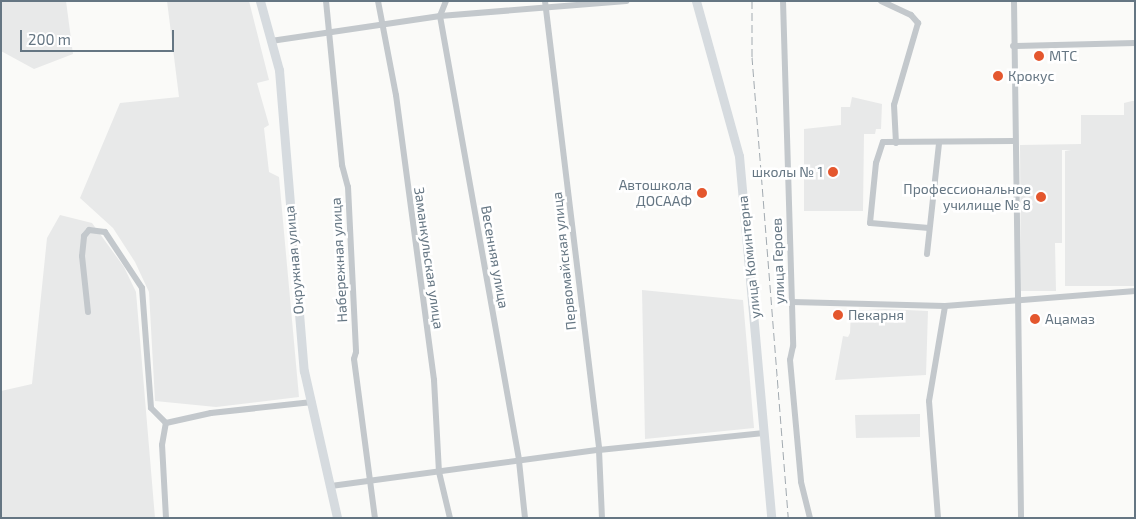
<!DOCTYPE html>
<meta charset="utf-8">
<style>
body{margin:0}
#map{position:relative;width:1136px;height:519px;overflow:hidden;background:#fafaf8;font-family:"Exo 2",sans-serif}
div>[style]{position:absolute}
.built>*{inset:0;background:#e8e9e9}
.street>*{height:6px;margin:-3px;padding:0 3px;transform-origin:3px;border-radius:3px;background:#c3c8cc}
.secondary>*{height:9px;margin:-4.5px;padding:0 4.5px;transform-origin:4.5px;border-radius:4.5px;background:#d6dbdf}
.rail>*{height:1px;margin-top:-0.5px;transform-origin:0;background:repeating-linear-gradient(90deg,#a2aab0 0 8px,transparent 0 12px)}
.dots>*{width:14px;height:14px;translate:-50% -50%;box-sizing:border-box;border:2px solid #fff;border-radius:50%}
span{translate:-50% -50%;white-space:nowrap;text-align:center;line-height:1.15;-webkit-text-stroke:5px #fff;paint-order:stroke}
.poi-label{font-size:14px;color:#657683}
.left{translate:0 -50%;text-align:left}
.right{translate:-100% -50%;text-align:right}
.street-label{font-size:14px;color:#657683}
.frame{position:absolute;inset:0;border:2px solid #657683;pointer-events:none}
.scale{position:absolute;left:20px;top:30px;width:154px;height:22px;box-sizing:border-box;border:2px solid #657683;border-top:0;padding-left:6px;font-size:15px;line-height:18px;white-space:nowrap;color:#657683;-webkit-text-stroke:4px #fff;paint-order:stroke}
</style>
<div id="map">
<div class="built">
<div style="clip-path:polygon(1px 1px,66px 1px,73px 54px,34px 69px,1px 51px)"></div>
<div style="clip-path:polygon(167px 1px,249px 1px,269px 80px,257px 83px,269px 125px,264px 128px,269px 172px,279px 177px,299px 397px,216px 407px,155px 401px,149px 292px,135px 262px,113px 228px,80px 198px,120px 103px,179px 97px)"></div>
<div style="clip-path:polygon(852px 97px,882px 104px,881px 129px,876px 129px,875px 134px,864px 134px,863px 211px,804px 211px,804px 129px,841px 125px,841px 107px,850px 107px)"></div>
<div style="clip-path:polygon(1132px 101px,1135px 101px,1135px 286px,1065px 286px,1065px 151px,1071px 150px,1062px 150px,1062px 243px,1055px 243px,1056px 291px,1021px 291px,1020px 145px,1081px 144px,1081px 115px,1124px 115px,1124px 103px)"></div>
<div style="clip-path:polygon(60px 215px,92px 223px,124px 267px,136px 292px,155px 518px,1px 518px,1px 391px,32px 384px,47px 238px)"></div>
<div style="clip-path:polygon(642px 290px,743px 300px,754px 428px,645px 439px)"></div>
<div style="clip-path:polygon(885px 309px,928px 311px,926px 375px,835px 380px,843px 336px,848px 337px,850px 333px,851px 311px)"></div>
<div style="clip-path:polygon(920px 414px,920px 437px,856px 438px,855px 415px)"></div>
</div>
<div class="street">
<div style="left:326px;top:1px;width:165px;rotate:84.4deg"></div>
<div style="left:342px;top:165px;width:23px;rotate:75deg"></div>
<div style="left:348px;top:187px;width:165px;rotate:87.2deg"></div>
<div style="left:356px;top:352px;width:7px;rotate:106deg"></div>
<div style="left:354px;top:359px;width:160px;rotate:82.5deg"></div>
<div style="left:378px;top:1px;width:96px;rotate:79.2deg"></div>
<div style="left:396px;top:95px;width:288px;rotate:82.4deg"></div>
<div style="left:434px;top:380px;width:92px;rotate:86.9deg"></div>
<div style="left:439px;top:472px;width:47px;rotate:76.6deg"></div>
<div style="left:446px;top:1px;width:16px;rotate:112deg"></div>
<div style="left:440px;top:16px;width:452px;rotate:79.9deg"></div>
<div style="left:519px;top:461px;width:57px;rotate:84deg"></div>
<div style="left:545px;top:1px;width:452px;rotate:83.1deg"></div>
<div style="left:599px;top:450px;width:68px;rotate:87.5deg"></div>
<div style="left:783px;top:1px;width:345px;rotate:88.3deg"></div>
<div style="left:793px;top:346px;width:14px;rotate:102deg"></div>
<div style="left:790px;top:360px;width:122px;rotate:84.8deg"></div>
<div style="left:801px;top:482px;width:37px;rotate:76deg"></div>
<div style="left:881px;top:1px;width:33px;rotate:25deg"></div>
<div style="left:911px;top:15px;width:11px;rotate:49deg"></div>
<div style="left:918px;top:23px;width:85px;rotate:106.3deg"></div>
<div style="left:894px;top:105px;width:38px;rotate:87deg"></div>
<div style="left:1014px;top:1px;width:517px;rotate:89.22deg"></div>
<div style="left:271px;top:41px;width:171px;rotate:-8.4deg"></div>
<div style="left:440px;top:16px;width:187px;rotate:-4.6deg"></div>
<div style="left:1013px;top:46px;width:122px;rotate:-1.4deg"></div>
<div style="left:929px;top:228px;width:59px;rotate:-175.2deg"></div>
<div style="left:870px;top:223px;width:60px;rotate:-84.3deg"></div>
<div style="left:876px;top:163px;width:22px;rotate:-72deg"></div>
<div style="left:883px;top:142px;width:131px;rotate:-0.4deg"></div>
<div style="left:927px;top:254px;width:112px;rotate:-83.8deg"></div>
<div style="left:792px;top:302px;width:153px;rotate:1.5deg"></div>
<div style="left:945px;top:306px;width:191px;rotate:-4.5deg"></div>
<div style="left:88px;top:312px;width:56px;rotate:-96.1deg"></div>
<div style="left:82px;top:256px;width:20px;rotate:-84deg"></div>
<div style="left:84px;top:236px;width:8px;rotate:-50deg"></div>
<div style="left:89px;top:230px;width:16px;rotate:7deg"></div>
<div style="left:105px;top:232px;width:67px;rotate:56.5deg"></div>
<div style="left:142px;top:288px;width:120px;rotate:85.7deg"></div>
<div style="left:151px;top:408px;width:21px;rotate:45deg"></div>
<div style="left:331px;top:486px;width:270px;rotate:-7.7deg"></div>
<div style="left:599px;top:450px;width:166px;rotate:-5.9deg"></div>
<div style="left:166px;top:518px;width:73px;rotate:-93.1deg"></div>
<div style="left:162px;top:445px;width:22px;rotate:-80deg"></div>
<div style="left:166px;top:423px;width:46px;rotate:-12.5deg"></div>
<div style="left:211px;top:413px;width:102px;rotate:-6.2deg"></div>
<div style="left:938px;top:518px;width:117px;rotate:-94.4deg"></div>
<div style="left:929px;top:401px;width:96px;rotate:-80.4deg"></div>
</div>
<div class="secondary">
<div style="left:260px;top:1px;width:72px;rotate:74.6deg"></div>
<div style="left:279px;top:70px;width:302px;rotate:85.3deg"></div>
<div style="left:304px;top:371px;width:151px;rotate:77.3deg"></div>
<div style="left:696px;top:1px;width:161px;rotate:74.5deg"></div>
<div style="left:739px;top:156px;width:363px;rotate:84.9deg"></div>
</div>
<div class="rail">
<div style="left:752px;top:1px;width:56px;rotate:90deg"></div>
<div style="left:752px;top:57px;width:462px;rotate:85.5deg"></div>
</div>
<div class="dots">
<div style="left:1039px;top:56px;background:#e4572e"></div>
<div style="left:998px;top:76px;background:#e4572e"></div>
<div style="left:833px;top:172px;background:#e4572e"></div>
<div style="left:702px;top:193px;background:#e4572e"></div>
<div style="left:1041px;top:197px;background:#e4572e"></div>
<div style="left:838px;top:315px;background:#e4572e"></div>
<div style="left:1035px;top:319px;background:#e4572e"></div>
</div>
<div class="poi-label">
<span class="left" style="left:1049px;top:56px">МТС</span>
<span class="left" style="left:1008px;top:76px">Крокус</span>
<span class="right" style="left:823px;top:172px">школы № 1</span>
<span class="right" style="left:692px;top:193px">Автошкола<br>ДОСААФ</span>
<span class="right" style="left:1031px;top:197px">Профессиональное<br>училище № 8</span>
<span class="left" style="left:848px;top:315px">Пекарня</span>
<span class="left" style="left:1045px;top:319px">Ацамаз</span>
</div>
<div class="street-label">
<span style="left:495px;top:257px;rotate:80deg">Весенняя улица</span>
<span style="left:749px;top:257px;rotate:-96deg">улица Коминтерна</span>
<span style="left:429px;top:258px;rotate:82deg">Заманкульская улица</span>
<span style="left:294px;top:260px;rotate:-95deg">Окружная улица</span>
<span style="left:339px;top:260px;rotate:-93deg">Набережная улица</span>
<span style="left:564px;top:261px;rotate:-96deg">Первомайская улица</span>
<span style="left:778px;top:261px;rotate:-92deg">улица Героев</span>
</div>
<div class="frame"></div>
<div class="scale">200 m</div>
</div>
